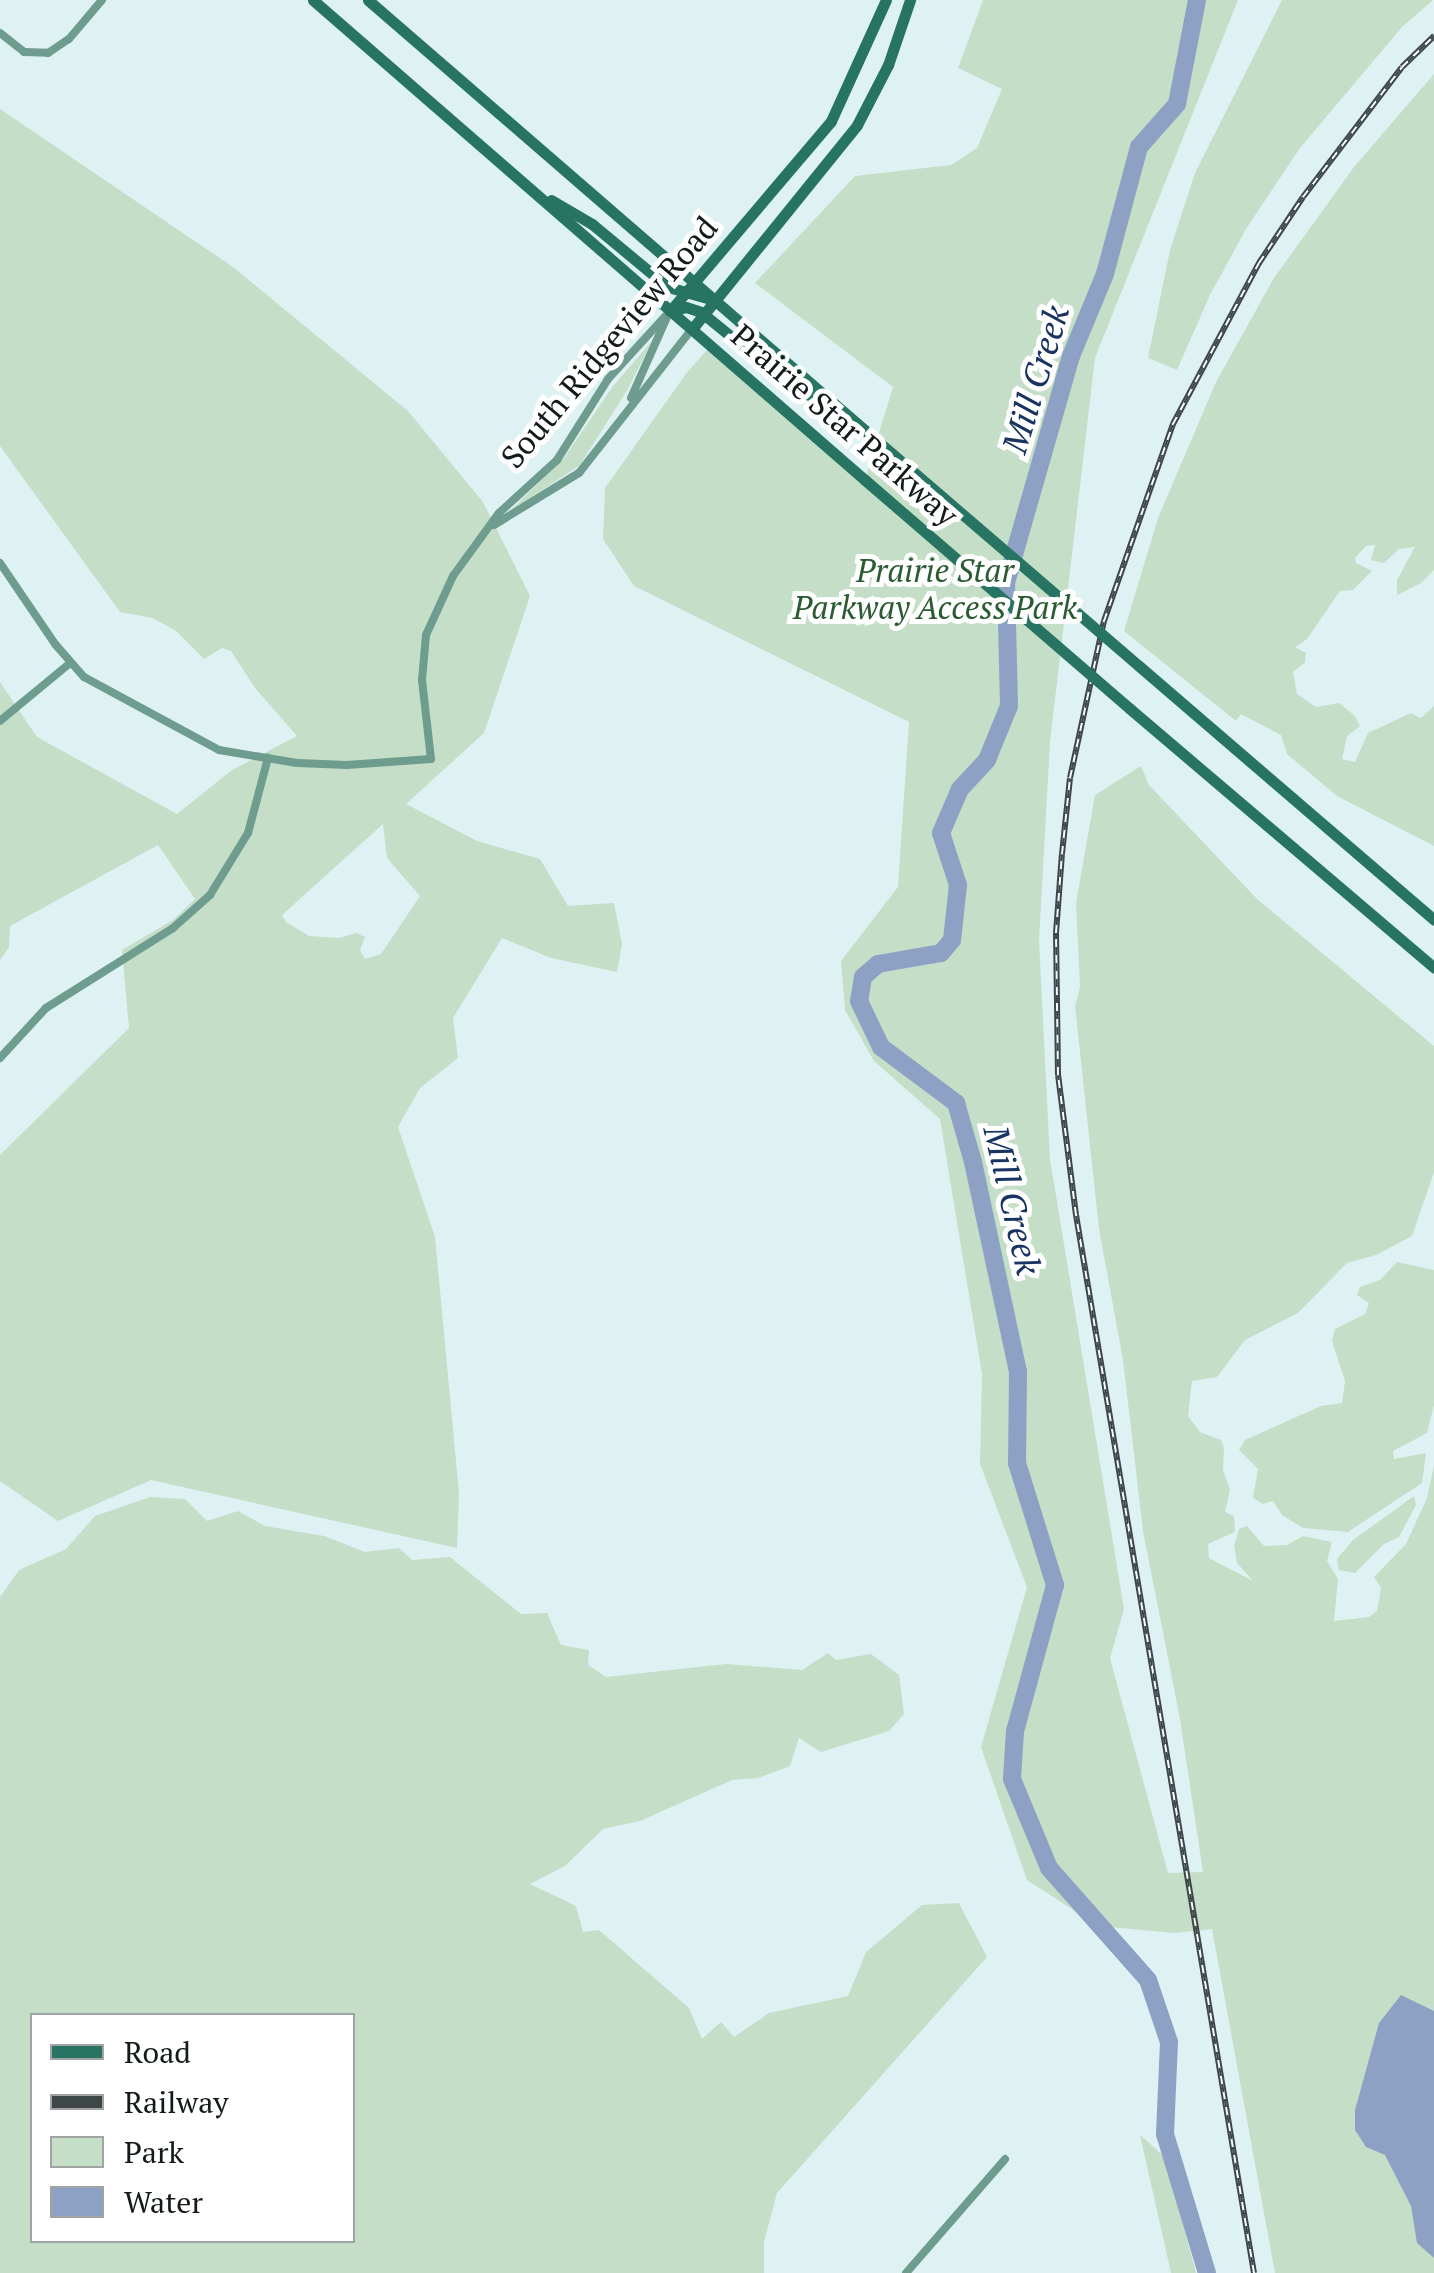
<!DOCTYPE html>
<style>
body{margin:0}
#map{position:relative;width:1434px;height:2273px;overflow:hidden;background:#def2f4;font-family:"PT Serif",serif}
div>[style]{position:absolute}
.green>*{inset:0;background:#c5dec7}
.water>*{inset:0;background:#8ca1c4}
.river>*{height:18px;margin:-9px;padding:0 9px;transform-origin:9px;border-radius:9px;background:#8ca1c4}
.street>*{height:8px;margin:-4px;padding:0 4px;transform-origin:4px;border-radius:4px;background:#6e9c8f}
.secondary>*{height:11px;margin:-5.5px;padding:0 5.5px;transform-origin:5.5px;border-radius:5.5px;background:#277463}
.rail>*{height:6px;margin-top:-3px;transform-origin:0;background:repeating-linear-gradient(90deg,#fff 0 8px,#3d4748 0 16px);box-sizing:border-box;border-block:2px solid #3d4748}
.secondary-bridge>*{height:11px;margin:-5.5px;padding:0 5.5px;transform-origin:5.5px;border-radius:5.5px;background:#277463}
span{translate:-50% -50%;white-space:nowrap;text-align:center;line-height:1.15;-webkit-text-stroke:10px #fff;paint-order:stroke}
.street-label{font-size:32px;color:#131a1b}
.park-label{font-size:32px;color:#2a5b32;font-style:italic}
.water-label{font-size:35px;color:#193461;font-style:italic}
.legend{position:absolute;left:30px;top:2013px;width:325px;height:230px;box-sizing:border-box;background:#fff;border:2px solid #a1a3a4;margin:0;padding:12px 18px;list-style:none;font-size:30px;color:#131a1b}
.legend li{display:flex;align-items:center;gap:20px;height:50px}
.legend b{width:50px;border:2px solid #a1a3a4}
</style>
<div id="map">
<div class="green">
<div style="clip-path:polygon(983px 0,1238px 0,1095px 358px,1050px 742px,1039px 940px,1050px 1159px,1124px 1609px,1110px 1658px,1168px 1873px,1203px 1872px,1180px 1719px,1143px 1531px,1123px 1360px,1099px 1229px,1075px 1006px,1080px 987px,1076px 903px,1095px 795px,1141px 766px,1149px 785px,1257px 899px,1434px 1046px,1434px 1172px,1412px 1236px,1376px 1255px,1347px 1263px,1298px 1313px,1245px 1340px,1217px 1377px,1192px 1381px,1188px 1416px,1200px 1432px,1221px 1440px,1224px 1448px,1223px 1470px,1230px 1490px,1225px 1512px,1234px 1516px,1235px 1532px,1208px 1544px,1209px 1558px,1253px 1581px,1237px 1563px,1234px 1546px,1239px 1529px,1247px 1526px,1264px 1546px,1287px 1545px,1303px 1536px,1332px 1542px,1327px 1561px,1338px 1579px,1334px 1621px,1369px 1617px,1377px 1611px,1381px 1588px,1374px 1577px,1406px 1544px,1427px 1498px,1434px 1466px,1434px 2273px,1275px 2273px,1212px 1929px,1174px 1933px,1098px 1926px,1027px 1880px,981px 1747px,1027px 1587px,980px 1464px,982px 1374px,940px 1119px,874px 1061px,845px 1010px,841px 961px,898px 887px,909px 722px,634px 586px,603px 539px,605px 488px,688px 371px,711px 346px,865px 479px,893px 387px,755px 283px,855px 176px,951px 165px,977px 148px,1002px 89px,958px 68px)"></div>
<div style="clip-path:polygon(1282px 0,1433px 0,1402px 27px,1300px 148px,1246px 229px,1210px 295px,1177px 370px,1148px 358px,1170px 250px,1195px 173px)"></div>
<div style="clip-path:polygon(1434px 74px,1434px 570px,1421px 583px,1397px 595px,1397px 580px,1415px 547px,1399px 549px,1384px 563px,1371px 560px,1375px 545px,1366px 546px,1355px 558px,1356px 563px,1372px 571px,1353px 590px,1340px 591px,1307px 639px,1295px 647px,1306px 653px,1305px 662px,1293px 672px,1297px 694px,1316px 707px,1339px 703px,1355px 716px,1360px 726px,1347px 736px,1342px 759px,1355px 762px,1368px 733px,1411px 713px,1421px 718px,1434px 706px,1434px 846px,1337px 796px,1287px 754px,1281px 735px,1241px 714px,1236px 721px,1124px 631px,1158px 518px,1216px 382px,1274px 278px,1354px 167px)"></div>
<div style="clip-path:polygon(evenodd,0 109px,233px 267px,408px 411px,483px 502px,530px 596px,484px 733px,406px 804px,477px 841px,540px 859px,568px 906px,614px 903px,622px 944px,617px 972px,551px 958px,502px 938px,453px 1018px,458px 1058px,420px 1088px,398px 1127px,435px 1237px,459px 1493px,457px 1548px,151px 1480px,58px 1521px,0 1481px,0 1155px,129px 1028px,122px 950px,173px 920px,195px 899px,158px 845px,10px 926px,9px 947px,0 960px,0 682px,37px 737px,177px 814px,232px 770px,297px 736px,255px 688px,231px 651px,222px 648px,204px 659px,176px 631px,153px 618px,120px 612px,0 446px,0 109px,383px 824px,387px 858px,420px 896px,381px 954px,365px 959px,360px 950px,365px 937px,356px 933px,339px 938px,309px 936px,286px 922px,282px 915px,383px 824px)"></div>
<div style="clip-path:polygon(652px 341px,628px 389px,580px 465px,508px 513px,564px 458px,613px 386px)"></div>
<div style="clip-path:polygon(1397px 1262px,1434px 1270px,1434px 1405px,1427px 1433px,1393px 1451px,1394px 1459px,1426px 1453px,1422px 1483px,1348px 1532px,1303px 1528px,1282px 1515px,1273px 1501px,1263px 1504px,1253px 1498px,1258px 1469px,1239px 1450px,1245px 1440px,1321px 1406px,1342px 1403px,1345px 1381px,1332px 1341px,1335px 1329px,1365px 1314px,1369px 1303px,1357px 1295px,1360px 1287px,1380px 1280px)"></div>
<div style="clip-path:polygon(1414px 1496px,1416px 1505px,1399px 1537px,1384px 1544px,1355px 1573px,1339px 1570px,1337px 1559px,1353px 1540px)"></div>
<div style="clip-path:polygon(evenodd,150px 1497px,185px 1499px,207px 1521px,238px 1511px,265px 1526px,324px 1536px,365px 1552px,399px 1548px,412px 1560px,450px 1557px,521px 1614px,547px 1613px,561px 1645px,589px 1650px,588px 1665px,606px 1677px,726px 1664px,802px 1670px,828px 1653px,836px 1660px,871px 1654px,899px 1675px,904px 1714px,889px 1731px,821px 1752px,799px 1738px,790px 1766px,758px 1778px,732px 1780px,640px 1821px,603px 1829px,565px 1866px,530px 1884px,576px 1906px,583px 1932px,599px 1930px,689px 2008px,702px 2039px,721px 2022px,734px 2037px,769px 2013px,848px 1996px,866px 1952px,922px 1905px,959px 1903px,987px 1957px,777px 2193px,764px 2242px,764px 2273px,0 2273px,0 1597px,19px 1570px,66px 1549px,95px 1516px,150px 1497px,32px 2016px,352px 2016px,352px 2240px,32px 2240px,32px 2016px)"></div>
<div style="clip-path:polygon(1140px 2135px,1165px 2157px,1196px 2273px,1171px 2273px)"></div>
</div>
<div class="water">
<div style="clip-path:polygon(1401px 1995px,1434px 2011px,1434px 2258px,1417px 2243px,1411px 2206px,1385px 2155px,1366px 2147px,1355px 2130px,1355px 2110px,1379px 2023px)"></div>
</div>
<div class="river">
<div style="left:1197px;top:0;width:106px;rotate:100.9deg"></div>
<div style="left:1177px;top:104px;width:57px;rotate:131.5deg"></div>
<div style="left:1139px;top:147px;width:131px;rotate:105deg"></div>
<div style="left:1105px;top:274px;width:89px;rotate:112.5deg"></div>
<div style="left:1071px;top:356px;width:235px;rotate:106deg"></div>
<div style="left:1006px;top:582px;width:124px;rotate:88.6deg"></div>
<div style="left:1009px;top:706px;width:58px;rotate:112.2deg"></div>
<div style="left:987px;top:760px;width:40px;rotate:133deg"></div>
<div style="left:960px;top:789px;width:48px;rotate:113.4deg"></div>
<div style="left:941px;top:833px;width:55px;rotate:71.9deg"></div>
<div style="left:958px;top:885px;width:55px;rotate:96.2deg"></div>
<div style="left:952px;top:940px;width:17px;rotate:130deg"></div>
<div style="left:941px;top:953px;width:64px;rotate:170.1deg"></div>
<div style="left:878px;top:964px;width:20px;rotate:139deg"></div>
<div style="left:863px;top:977px;width:24px;rotate:99deg"></div>
<div style="left:859px;top:1001px;width:51px;rotate:64.4deg"></div>
<div style="left:881px;top:1047px;width:94px;rotate:36.7deg"></div>
<div style="left:956px;top:1103px;width:61px;rotate:73.9deg"></div>
<div style="left:973px;top:1162px;width:215px;rotate:77.9deg"></div>
<div style="left:1018px;top:1372px;width:91px;rotate:90.6deg"></div>
<div style="left:1017px;top:1463px;width:128px;rotate:72.7deg"></div>
<div style="left:1055px;top:1585px;width:151px;rotate:105.3deg"></div>
<div style="left:1015px;top:1731px;width:48px;rotate:93.6deg"></div>
<div style="left:1012px;top:1779px;width:96px;rotate:67.4deg"></div>
<div style="left:1049px;top:1868px;width:149px;rotate:48.5deg"></div>
<div style="left:1148px;top:1980px;width:65px;rotate:71.3deg"></div>
<div style="left:1169px;top:2042px;width:92px;rotate:92.5deg"></div>
<div style="left:1165px;top:2134px;width:145px;rotate:73.2deg"></div>
</div>
<div class="street">
<div style="left:0;top:33px;width:31px;rotate:38deg"></div>
<div style="left:24px;top:52px;width:24px;rotate:2deg"></div>
<div style="left:48px;top:53px;width:25px;rotate:-34deg"></div>
<div style="left:69px;top:39px;width:51px;rotate:-49.8deg"></div>
<div style="left:631px;top:398px;width:91px;rotate:-66deg"></div>
<div style="left:494px;top:525px;width:100px;rotate:-31.5deg"></div>
<div style="left:579px;top:473px;width:183px;rotate:-51.9deg"></div>
<div style="left:0;top:563px;width:98px;rotate:55.8deg"></div>
<div style="left:55px;top:644px;width:44px;rotate:48.7deg"></div>
<div style="left:84px;top:677px;width:153px;rotate:28.4deg"></div>
<div style="left:219px;top:750px;width:79px;rotate:9.5deg"></div>
<div style="left:297px;top:763px;width:50px;rotate:2.3deg"></div>
<div style="left:347px;top:765px;width:84px;rotate:-4.1deg"></div>
<div style="left:431px;top:759px;width:80px;rotate:-96.5deg"></div>
<div style="left:422px;top:680px;width:45px;rotate:-84.9deg"></div>
<div style="left:426px;top:635px;width:65px;rotate:-65.4deg"></div>
<div style="left:453px;top:576px;width:78px;rotate:-53.9deg"></div>
<div style="left:499px;top:513px;width:79px;rotate:-42.4deg"></div>
<div style="left:557px;top:460px;width:96px;rotate:-57.8deg"></div>
<div style="left:608px;top:379px;width:92px;rotate:-47.6deg"></div>
<div style="left:0;top:721px;width:91px;rotate:-39.6deg"></div>
<div style="left:0;top:1058px;width:68px;rotate:-47.4deg"></div>
<div style="left:46px;top:1008px;width:150px;rotate:-32.2deg"></div>
<div style="left:173px;top:928px;width:50px;rotate:-41.7deg"></div>
<div style="left:210px;top:895px;width:73px;rotate:-58.5deg"></div>
<div style="left:248px;top:833px;width:78px;rotate:-75.1deg"></div>
<div style="left:906px;top:2273px;width:151px;rotate:-49deg"></div>
</div>
<div class="secondary">
<div style="left:313px;top:0;width:732px;rotate:41.01deg"></div>
<div style="left:368px;top:0;width:671px;rotate:40.89deg"></div>
<div style="left:551px;top:200px;width:48px;rotate:30.3deg"></div>
<div style="left:592px;top:224px;width:99px;rotate:39.7deg"></div>
<div style="left:668px;top:287px;width:45px;rotate:15.6deg"></div>
<div style="left:670px;top:311px;width:249px;rotate:-49.7deg"></div>
<div style="left:831px;top:121px;width:133px;rotate:-65.6deg"></div>
<div style="left:670px;top:311px;width:16px;rotate:-14deg"></div>
<div style="left:686px;top:307px;width:16px;rotate:18deg"></div>
<div style="left:701px;top:312px;width:107px;rotate:39.3deg"></div>
<div style="left:784px;top:380px;width:51px;rotate:30.6deg"></div>
<div style="left:692px;top:329px;width:262px;rotate:-51deg"></div>
<div style="left:857px;top:125px;width:68px;rotate:-62.7deg"></div>
<div style="left:888px;top:65px;width:69px;rotate:-71.3deg"></div>
<div style="left:1139px;top:666px;width:389px;rotate:40.7deg"></div>
<div style="left:1129px;top:708px;width:401px;rotate:40.4deg"></div>
</div>
<div class="rail">
<div style="left:1254px;top:2273px;width:1073px;rotate:-99.55deg"></div>
<div style="left:1076px;top:1215px;width:141px;rotate:-97.3deg"></div>
<div style="left:1058px;top:1075px;width:142px;rotate:-90.8deg"></div>
<div style="left:1056px;top:933px;width:79px;rotate:-85.7deg"></div>
<div style="left:1062px;top:854px;width:76px;rotate:-84deg"></div>
<div style="left:1070px;top:778px;width:161px;rotate:-77.8deg"></div>
<div style="left:1104px;top:621px;width:209px;rotate:-70.7deg"></div>
<div style="left:1173px;top:424px;width:183px;rotate:-61.9deg"></div>
<div style="left:1259px;top:263px;width:79px;rotate:-56.3deg"></div>
<div style="left:1303px;top:197px;width:163px;rotate:-52.7deg"></div>
<div style="left:1402px;top:67px;width:45px;rotate:-44.1deg"></div>
</div>
<div class="secondary-bridge">
<div style="left:875px;top:439px;width:348px;rotate:40.7deg"></div>
<div style="left:865px;top:480px;width:349px;rotate:40.8deg"></div>
</div>
<div class="street-label">
<span style="left:609px;top:342px;rotate:-50deg">South Ridgeview Road</span>
<span style="left:845px;top:425px;rotate:41deg">Prairie Star Parkway</span>
</div>
<div class="park-label">
<span style="left:935px;top:589px">Prairie Star<br>Parkway Access Park</span>
</div>
<div class="water-label">
<span style="left:1035px;top:379px;rotate:-73deg">Mill Creek</span>
<span style="left:1013px;top:1200px;rotate:77deg">Mill Creek</span>
</div>
<ul class="legend">
<li><b style="height:12px;background:#277463"></b>Road</li>
<li><b style="height:12px;background:#3d4748"></b>Railway</li>
<li><b style="height:28px;background:#c5dec7"></b>Park</li>
<li><b style="height:28px;background:#8ca1c4"></b>Water</li>
</ul>
</div>
